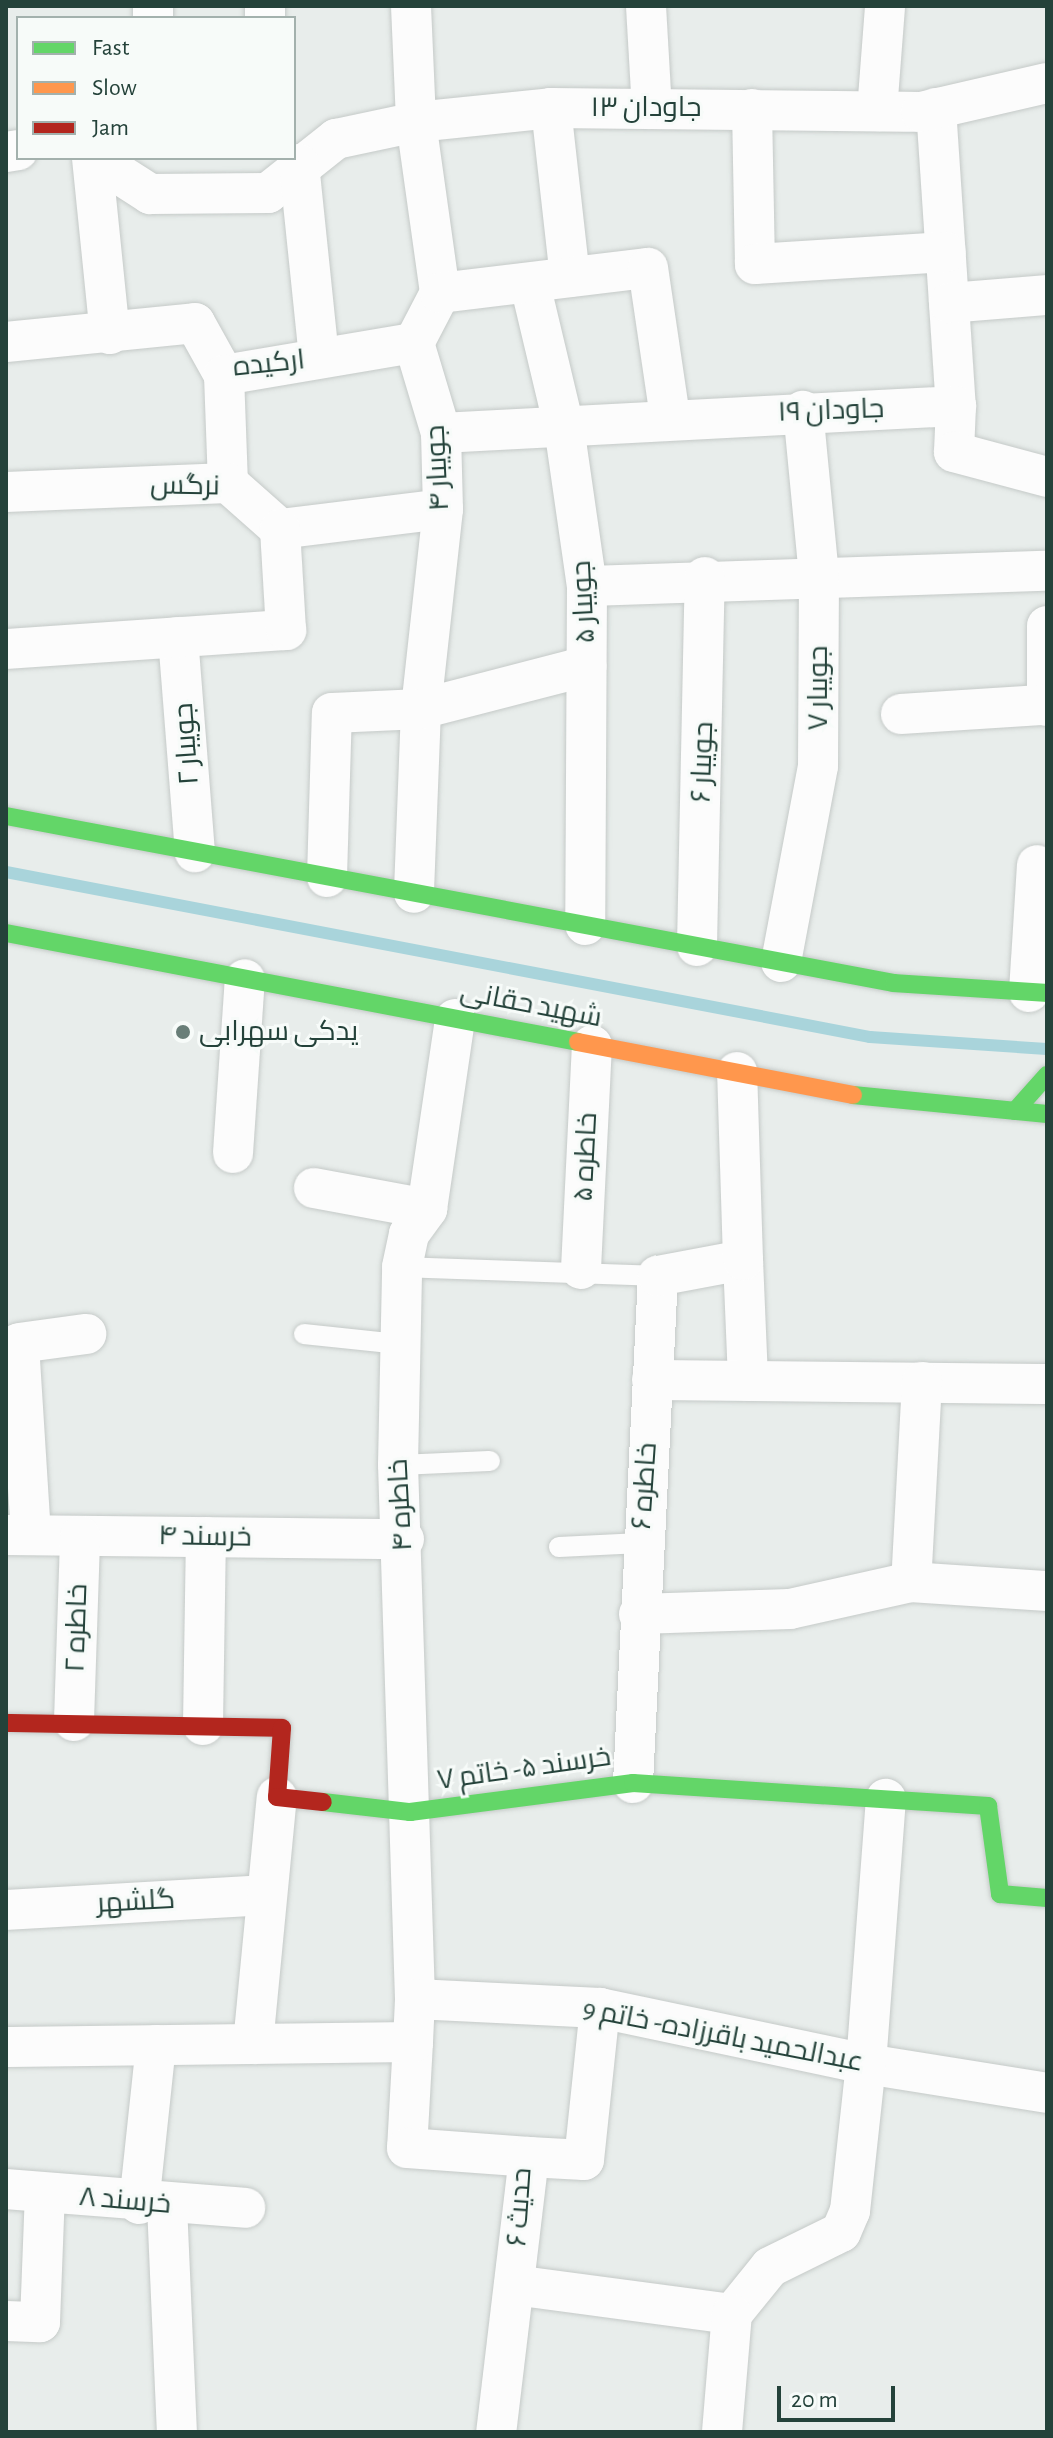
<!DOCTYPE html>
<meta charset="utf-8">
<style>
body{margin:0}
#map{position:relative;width:1053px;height:2438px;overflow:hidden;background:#e8edeb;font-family:"Alegreya Sans",Cairo,sans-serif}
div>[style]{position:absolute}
.stream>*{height:12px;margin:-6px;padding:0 6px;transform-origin:6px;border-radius:6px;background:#a9d4db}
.roads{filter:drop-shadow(0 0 2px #c5cac8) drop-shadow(0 0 2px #c5cac8)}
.lane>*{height:20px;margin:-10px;padding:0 10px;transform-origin:10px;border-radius:10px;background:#fcfcfc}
.street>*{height:40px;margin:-20px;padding:0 20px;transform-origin:20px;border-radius:20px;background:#fcfcfc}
.fast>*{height:18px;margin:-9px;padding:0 9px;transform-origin:9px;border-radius:9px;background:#63d668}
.slow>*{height:18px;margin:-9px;padding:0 9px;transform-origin:9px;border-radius:9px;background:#ff974d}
.jam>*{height:18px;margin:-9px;padding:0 9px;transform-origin:9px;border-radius:9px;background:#b3261e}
.dots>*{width:22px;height:22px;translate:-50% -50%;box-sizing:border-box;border:4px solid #f7fbf9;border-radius:50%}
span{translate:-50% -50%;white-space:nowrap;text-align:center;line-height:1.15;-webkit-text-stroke:6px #f7fbf9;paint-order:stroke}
.street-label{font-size:28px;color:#24423a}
.poi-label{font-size:28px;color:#24423a}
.left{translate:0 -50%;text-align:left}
.frame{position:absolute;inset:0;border:8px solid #24423a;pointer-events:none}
.legend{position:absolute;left:16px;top:16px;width:280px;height:144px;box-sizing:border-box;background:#f7fbf9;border:2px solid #a3b1ad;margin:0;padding:10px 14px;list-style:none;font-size:24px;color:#24423a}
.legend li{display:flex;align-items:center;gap:16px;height:40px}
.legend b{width:40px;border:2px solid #a3b1ad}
.scale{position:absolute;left:777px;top:2386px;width:118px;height:36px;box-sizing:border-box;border:4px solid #24423a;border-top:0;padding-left:10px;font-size:24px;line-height:28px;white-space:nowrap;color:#24423a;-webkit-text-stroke:6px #f7fbf9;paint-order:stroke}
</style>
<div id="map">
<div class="stream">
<div style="left:6px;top:872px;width:880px;rotate:10.81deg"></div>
<div style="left:870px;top:1037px;width:177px;rotate:3.9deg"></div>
</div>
<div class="roads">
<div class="lane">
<div style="left:402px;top:1267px;width:256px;rotate:2deg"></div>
<div style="left:304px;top:1334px;width:96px;rotate:6deg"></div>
<div style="left:398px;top:1465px;width:92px;rotate:-2.5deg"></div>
<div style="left:559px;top:1547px;width:82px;rotate:-2.8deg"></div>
</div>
<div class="street">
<div style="left:265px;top:6px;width:12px;rotate:90deg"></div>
<div style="left:411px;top:6px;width:116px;rotate:87.5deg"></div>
<div style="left:416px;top:122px;width:173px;rotate:82deg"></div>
<div style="left:440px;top:293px;width:56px;rotate:117.5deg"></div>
<div style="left:414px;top:343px;width:94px;rotate:73.3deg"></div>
<div style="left:441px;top:433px;width:76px;rotate:88.5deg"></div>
<div style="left:443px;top:509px;width:201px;rotate:96.3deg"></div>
<div style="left:421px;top:709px;width:184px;rotate:92.2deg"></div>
<div style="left:646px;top:6px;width:103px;rotate:86.7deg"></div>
<div style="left:153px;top:18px;width:12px;rotate:-90deg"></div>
<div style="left:551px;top:108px;width:170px;rotate:83.6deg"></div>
<div style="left:936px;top:108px;width:299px;rotate:86.2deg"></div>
<div style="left:752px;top:109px;width:155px;rotate:88.9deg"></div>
<div style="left:755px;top:264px;width:191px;rotate:-3.6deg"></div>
<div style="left:877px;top:111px;width:105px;rotate:-85.6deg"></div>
<div style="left:6px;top:152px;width:12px;rotate:-9deg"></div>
<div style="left:92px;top:158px;width:177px;rotate:84.2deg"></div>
<div style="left:94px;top:158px;width:67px;rotate:32.7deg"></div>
<div style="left:150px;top:194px;width:118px;rotate:-0.5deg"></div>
<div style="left:268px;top:193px;width:87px;rotate:-38.5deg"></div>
<div style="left:336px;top:139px;width:82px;rotate:-12deg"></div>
<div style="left:416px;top:122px;width:136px;rotate:-5.9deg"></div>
<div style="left:551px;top:108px;width:370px;rotate:0.6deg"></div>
<div style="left:921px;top:112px;width:129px;rotate:-13deg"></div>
<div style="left:299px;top:164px;width:195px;rotate:84.1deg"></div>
<div style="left:530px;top:284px;width:147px;rotate:76.6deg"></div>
<div style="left:564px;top:427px;width:161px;rotate:81.8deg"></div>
<div style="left:587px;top:586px;width:339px;rotate:90.3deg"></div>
<div style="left:440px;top:293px;width:209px;rotate:-6.9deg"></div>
<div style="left:648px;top:268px;width:151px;rotate:81.6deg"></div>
<div style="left:949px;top:303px;width:98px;rotate:-4.7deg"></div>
<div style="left:6px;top:342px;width:190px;rotate:-5.7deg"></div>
<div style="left:195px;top:323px;width:60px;rotate:60.9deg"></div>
<div style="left:224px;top:375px;width:193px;rotate:-9.6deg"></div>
<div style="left:224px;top:375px;width:108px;rotate:87.9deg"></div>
<div style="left:441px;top:433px;width:516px;rotate:-3deg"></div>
<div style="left:956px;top:406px;width:46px;rotate:92.5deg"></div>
<div style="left:954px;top:452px;width:96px;rotate:15deg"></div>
<div style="left:6px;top:492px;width:222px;rotate:-2.3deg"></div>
<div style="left:228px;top:483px;width:69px;rotate:41.5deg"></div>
<div style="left:280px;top:529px;width:164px;rotate:-7deg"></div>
<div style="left:587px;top:586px;width:460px;rotate:-1.9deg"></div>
<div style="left:1047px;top:626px;width:80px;rotate:90deg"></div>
<div style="left:178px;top:637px;width:216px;rotate:85.5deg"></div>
<div style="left:6px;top:649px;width:281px;rotate:-3.9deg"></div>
<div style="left:286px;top:630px;width:101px;rotate:-93.4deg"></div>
<div style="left:901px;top:714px;width:140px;rotate:-3.7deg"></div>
<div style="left:327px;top:877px;width:164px;rotate:-88.3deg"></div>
<div style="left:332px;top:713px;width:89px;rotate:-2.6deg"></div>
<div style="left:421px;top:709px;width:171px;rotate:-14.5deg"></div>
<div style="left:697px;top:946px;width:369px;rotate:-88.8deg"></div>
<div style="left:781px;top:962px;width:199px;rotate:-79.3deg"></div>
<div style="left:818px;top:766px;width:190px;rotate:-89.7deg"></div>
<div style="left:819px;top:576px;width:166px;rotate:-95.5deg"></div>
<div style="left:1029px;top:992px;width:127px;rotate:-86.4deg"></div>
<div style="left:233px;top:1153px;width:174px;rotate:-86.1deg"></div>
<div style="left:314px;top:1188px;width:115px;rotate:10.5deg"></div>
<div style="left:743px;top:1260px;width:121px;rotate:87.6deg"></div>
<div style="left:581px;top:1269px;width:224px;rotate:-87.2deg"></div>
<div style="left:652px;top:1380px;width:395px;rotate:0.6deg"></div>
<div style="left:922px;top:1382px;width:200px;rotate:93.1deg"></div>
<div style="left:911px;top:1582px;width:136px;rotate:3.8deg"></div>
<div style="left:6px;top:1535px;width:398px;rotate:0.6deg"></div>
<div style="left:31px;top:1535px;width:192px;rotate:-93.6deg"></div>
<div style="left:19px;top:1343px;width:68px;rotate:-7.7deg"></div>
<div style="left:639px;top:1614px;width:151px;rotate:-1.9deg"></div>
<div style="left:790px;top:1609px;width:124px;rotate:-12.6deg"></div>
<div style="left:74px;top:1721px;width:185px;rotate:-88.1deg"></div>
<div style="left:203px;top:1725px;width:188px;rotate:-89.1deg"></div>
<div style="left:633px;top:1783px;width:508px;rotate:-87.18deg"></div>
<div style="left:658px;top:1276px;width:86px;rotate:-10.7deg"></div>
<div style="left:743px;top:1260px;width:188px;rotate:-91.8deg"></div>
<div style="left:6px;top:1910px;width:259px;rotate:-3.3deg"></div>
<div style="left:415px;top:1999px;width:534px;rotate:-91.82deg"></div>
<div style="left:398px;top:1465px;width:198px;rotate:-88.8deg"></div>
<div style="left:402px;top:1267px;width:34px;rotate:-78deg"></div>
<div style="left:409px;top:1234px;width:31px;rotate:-54deg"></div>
<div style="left:427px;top:1209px;width:192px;rotate:-81.6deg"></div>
<div style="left:413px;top:2042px;width:106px;rotate:93.2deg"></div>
<div style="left:407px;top:2148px;width:122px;rotate:4.2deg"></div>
<div style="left:529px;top:2157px;width:277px;rotate:96.8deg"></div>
<div style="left:253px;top:2044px;width:248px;rotate:-84.5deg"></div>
<div style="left:6px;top:2047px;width:407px;rotate:-0.7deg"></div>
<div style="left:413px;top:2042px;width:43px;rotate:-87.3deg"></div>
<div style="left:415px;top:1999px;width:185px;rotate:2.8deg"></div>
<div style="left:600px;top:2008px;width:272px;rotate:11.9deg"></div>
<div style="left:866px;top:2064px;width:183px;rotate:9.1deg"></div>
<div style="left:529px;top:2157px;width:55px;rotate:3.1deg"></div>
<div style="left:584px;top:2160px;width:153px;rotate:-84deg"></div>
<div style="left:6px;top:2189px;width:240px;rotate:4.5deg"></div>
<div style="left:139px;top:2204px;width:160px;rotate:-83.9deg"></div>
<div style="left:167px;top:2205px;width:227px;rotate:87.5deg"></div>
<div style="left:514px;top:2285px;width:220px;rotate:7.6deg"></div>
<div style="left:732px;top:2314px;width:60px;rotate:-51deg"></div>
<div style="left:770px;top:2267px;width:79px;rotate:-26.2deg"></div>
<div style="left:841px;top:2232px;width:23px;rotate:-67deg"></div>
<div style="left:850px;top:2211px;width:148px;rotate:-83.8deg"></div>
<div style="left:866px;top:2064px;width:266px;rotate:-85.7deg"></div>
<div style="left:6px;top:2321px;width:34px;rotate:2deg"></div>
<div style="left:40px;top:2322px;width:128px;rotate:-87.8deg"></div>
<div style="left:722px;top:2432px;width:118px;rotate:-85.2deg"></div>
</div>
<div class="fast">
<div style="left:6px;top:816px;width:904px;rotate:10.65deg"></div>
<div style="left:894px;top:983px;width:153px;rotate:3.7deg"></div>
<div style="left:6px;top:933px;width:582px;rotate:10.79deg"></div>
<div style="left:853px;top:1095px;width:195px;rotate:5.6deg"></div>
<div style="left:1015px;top:1111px;width:48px;rotate:-48.4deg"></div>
<div style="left:323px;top:1802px;width:88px;rotate:6.6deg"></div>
<div style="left:410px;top:1812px;width:225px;rotate:-7.4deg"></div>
<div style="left:633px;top:1783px;width:356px;rotate:3.7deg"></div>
<div style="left:988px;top:1806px;width:89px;rotate:82.2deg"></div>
<div style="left:1000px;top:1894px;width:47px;rotate:4.9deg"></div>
</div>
<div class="slow">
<div style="left:578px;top:1042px;width:280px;rotate:10.9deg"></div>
</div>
<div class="jam">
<div style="left:6px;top:1723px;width:276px;rotate:1deg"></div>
<div style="left:282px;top:1728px;width:69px;rotate:94.1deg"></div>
<div style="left:277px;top:1797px;width:46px;rotate:6.2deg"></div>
</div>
</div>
<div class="dots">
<div style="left:183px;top:1032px;background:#697e78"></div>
</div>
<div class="street-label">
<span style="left:646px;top:108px">جاودان ۱۳</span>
<span style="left:269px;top:364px;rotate:-6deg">ارکیده</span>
<span style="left:831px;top:411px;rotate:-2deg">جاودان ۱۹</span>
<span style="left:438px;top:468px;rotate:-93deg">جویبار ۴</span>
<span style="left:185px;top:486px;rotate:1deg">نرگس</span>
<span style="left:584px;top:602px;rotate:-93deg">جویبار ۵</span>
<span style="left:819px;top:688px;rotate:-90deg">جویبار ۷</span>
<span style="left:187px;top:744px;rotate:-94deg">جویبار ۲</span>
<span style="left:703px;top:762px;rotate:-88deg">جویبار ۶</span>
<span style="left:531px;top:1005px;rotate:11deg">شهید حقانی</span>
<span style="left:586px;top:1157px;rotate:-87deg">خاطره ۵</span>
<span style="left:645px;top:1486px;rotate:-86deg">خاطره ۶</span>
<span style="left:401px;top:1505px;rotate:-93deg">خاطره ۴</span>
<span style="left:205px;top:1537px;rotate:1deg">خرسند ۴</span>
<span style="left:77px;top:1628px;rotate:-88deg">خاطره ۲</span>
<span style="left:524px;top:1769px;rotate:-8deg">خرسند ۵- خاتم ۷</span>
<span style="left:136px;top:1902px;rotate:-3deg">گلشهر</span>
<span style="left:723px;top:2036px;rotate:11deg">عبدالحمید باقرزاده- خاتم 9</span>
<span style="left:125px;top:2201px;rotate:5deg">خرسند ۸</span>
<span style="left:520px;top:2207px;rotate:-86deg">حدیث ۶</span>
</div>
<div class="poi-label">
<span class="left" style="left:199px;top:1032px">یدکی سهرابی</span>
</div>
<div class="frame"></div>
<ul class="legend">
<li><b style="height:10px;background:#63d668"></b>Fast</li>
<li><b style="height:10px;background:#ff974d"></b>Slow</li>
<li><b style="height:10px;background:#b3261e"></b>Jam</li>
</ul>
<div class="scale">20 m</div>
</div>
